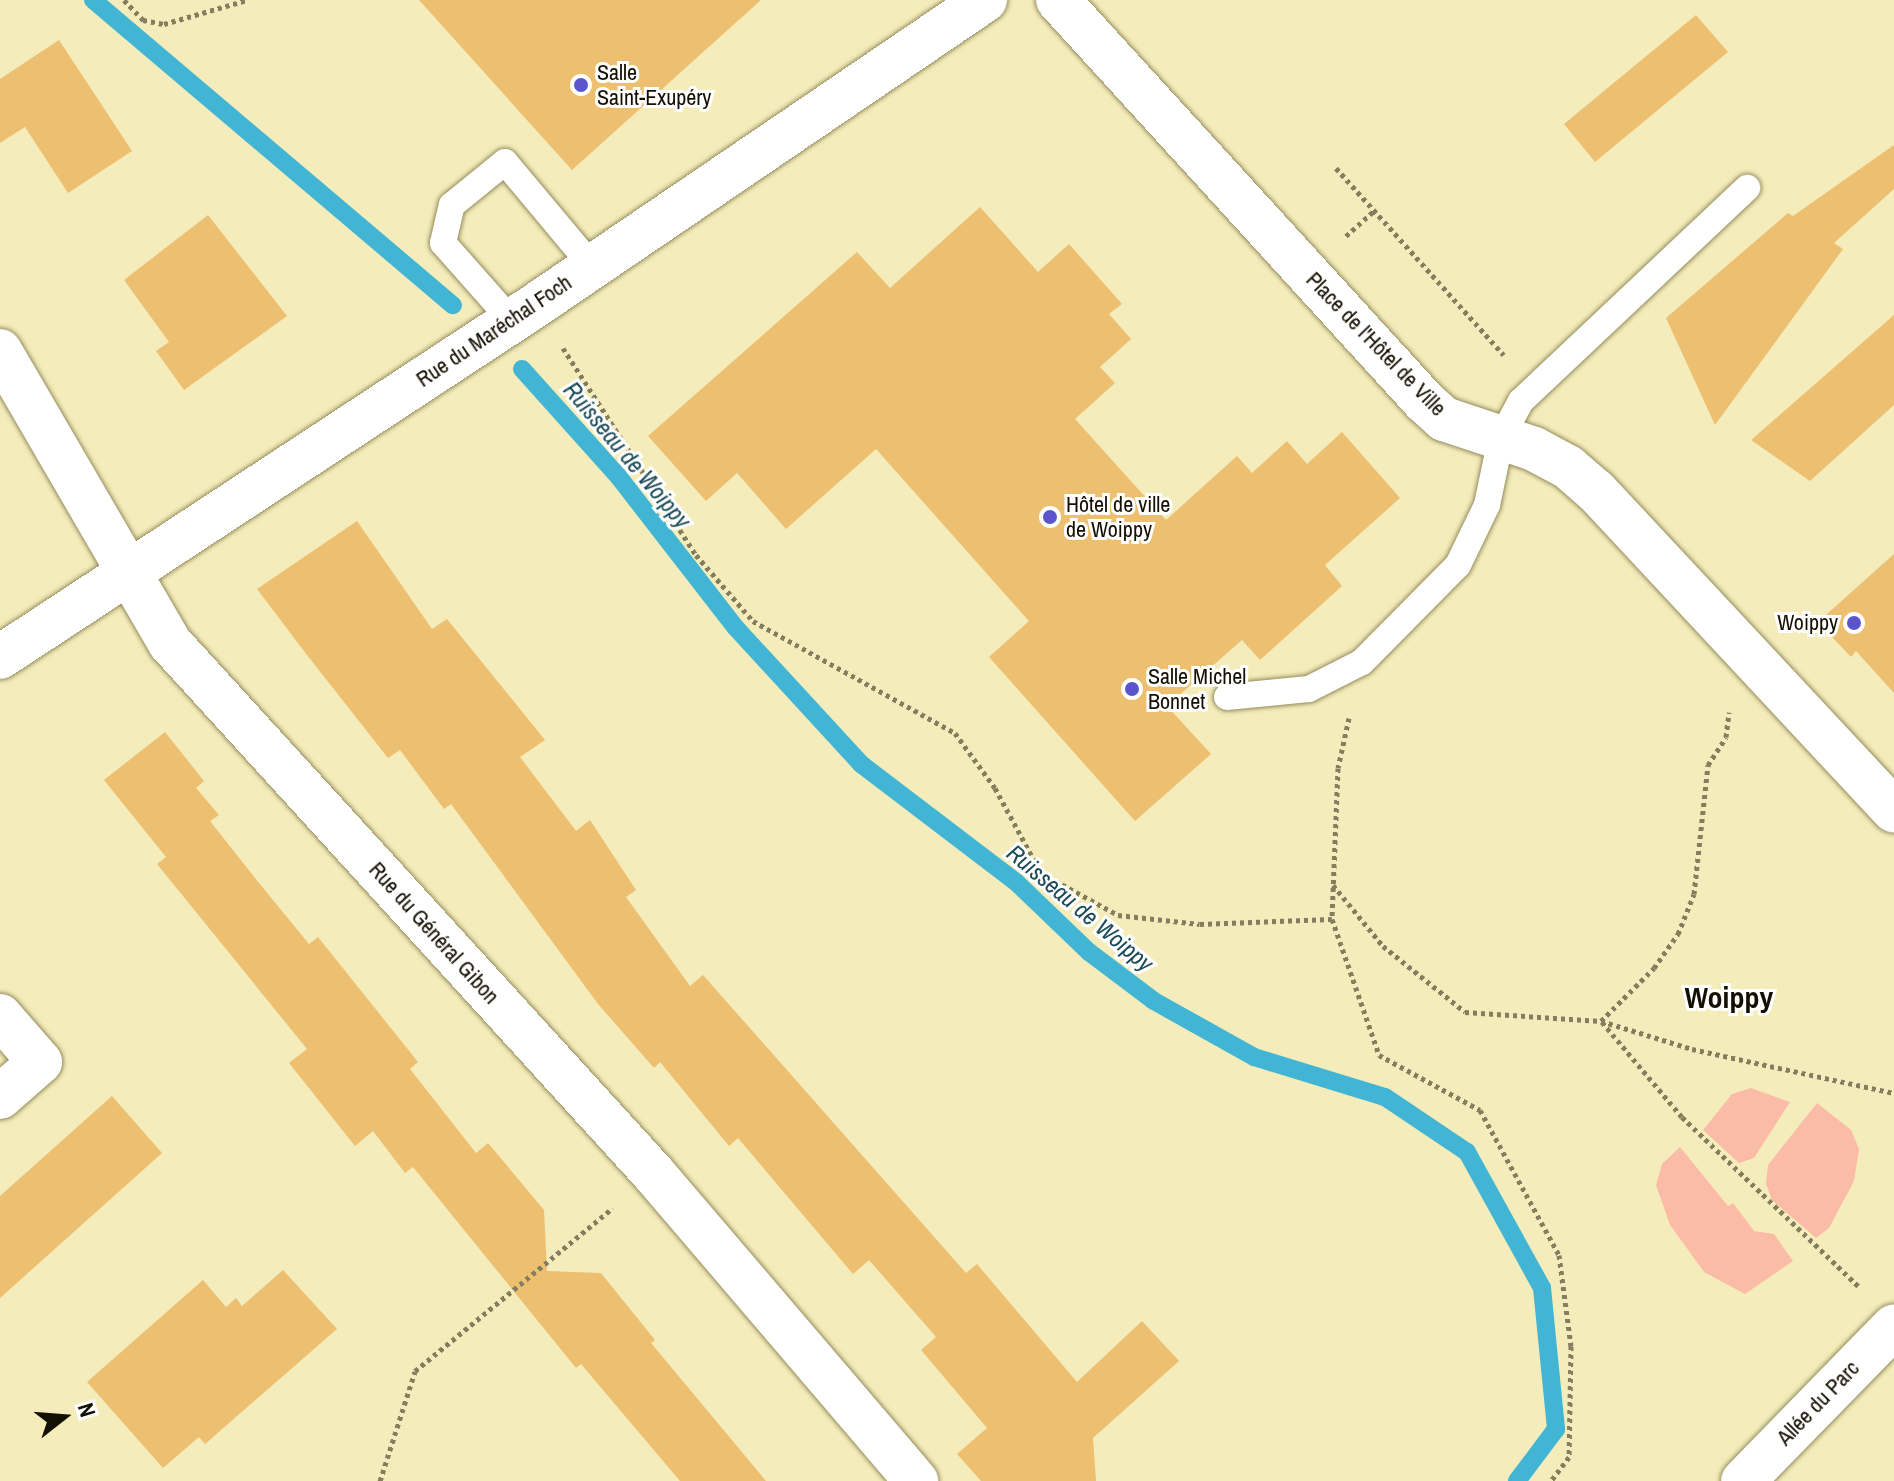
<!DOCTYPE html>
<meta charset="utf-8">
<style>
body{margin:0}
#map{position:relative;width:1894px;height:1481px;overflow:hidden;background:#f4ecba;font-family:"Archivo Narrow",sans-serif}
div>[style]{position:absolute}
.green>*{inset:0;background:#fbbca7}
.stream>*{height:18px;margin:-9px;padding:0 9px;transform-origin:9px;border-radius:9px;background:#42b5d4}
.building>*{inset:0;background:#edbf71}
.path>*{height:5px;margin-top:-2.5px;transform-origin:0;background:repeating-linear-gradient(90deg,#847e5e 0 4px,transparent 0 8px)}
.roads{filter:drop-shadow(0 0 2px #948c5d) drop-shadow(0 0 2px #948c5d)}
.lane>*{height:26px;margin:-13px;padding:0 13px;transform-origin:13px;border-radius:13px;background:#fff}
.street>*{height:44px;margin:-22px;padding:0 22px;transform-origin:22px;border-radius:22px;background:#fff}
.dots>*{width:22px;height:22px;translate:-50% -50%;box-sizing:border-box;border:4px solid #fff;border-radius:50%}
span{translate:-50% -50%;white-space:nowrap;text-align:center;line-height:1.15;-webkit-text-stroke:6px #fff;paint-order:stroke}
.poi-label{font-size:22px;color:#130f01}
.left{translate:0 -50%;text-align:left}
.right{translate:-100% -50%;text-align:right}
.street-label{font-size:22px;color:#130f01}
.water-label{font-size:24px;color:#1b4b59;font-style:italic}
.district-label{font-size:30px;color:#130f01;font-weight:700}
.north{position:absolute;left:24px;top:1377px;width:80px;height:80px;-webkit-text-stroke:6px #fff;paint-order:stroke;rotate:73deg;font-size:22px;font-weight:700;line-height:32px;text-align:center;color:#130f01}
.north::after{content:'';display:block;margin:auto;width:28px;height:36px;background:#130f01;clip-path:polygon(50% 0,100% 100%,50% 72%,0 100%)}
</style>
<div id="map">
<div class="green">
<div style="clip-path:polygon(1751px 1088px,1790px 1102px,1754px 1158px,1739px 1163px,1703px 1130px,1732px 1094px)"></div>
<div style="clip-path:polygon(1817px 1103px,1851px 1130px,1859px 1149px,1854px 1181px,1829px 1228px,1816px 1238px,1772px 1200px,1766px 1184px,1768px 1165px)"></div>
<div style="clip-path:polygon(1680px 1147px,1728px 1206px,1733px 1203px,1754px 1231px,1774px 1234px,1793px 1261px,1745px 1294px,1704px 1272px,1670px 1225px,1656px 1185px,1662px 1164px)"></div>
</div>
<div class="stream">
<div style="left:93px;top:0;width:472px;rotate:40.3deg"></div>
<div style="left:522px;top:369px;width:144px;rotate:48.1deg"></div>
<div style="left:618px;top:476px;width:192px;rotate:52.2deg"></div>
<div style="left:736px;top:628px;width:185px;rotate:47.4deg"></div>
<div style="left:861px;top:764px;width:196px;rotate:37.3deg"></div>
<div style="left:1017px;top:883px;width:100px;rotate:43.8deg"></div>
<div style="left:1089px;top:952px;width:81px;rotate:37deg"></div>
<div style="left:1154px;top:1001px;width:115px;rotate:29.2deg"></div>
<div style="left:1254px;top:1057px;width:137px;rotate:17deg"></div>
<div style="left:1385px;top:1097px;width:99px;rotate:33.9deg"></div>
<div style="left:1467px;top:1152px;width:155px;rotate:61.1deg"></div>
<div style="left:1542px;top:1288px;width:142px;rotate:84.3deg"></div>
<div style="left:1556px;top:1429px;width:65px;rotate:126.9deg"></div>
</div>
<div class="building">
<div style="clip-path:polygon(419px 0,761px 0,572px 170px)"></div>
<div style="clip-path:polygon(1696px 15px,1728px 52px,1595px 162px,1564px 124px)"></div>
<div style="clip-path:polygon(59px 40px,132px 151px,68px 193px,25px 127px,0 143px,0 79px)"></div>
<div style="clip-path:polygon(1894px 145px,1894px 189px,1834px 243px,1843px 249px,1715px 425px,1666px 318px,1788px 213px,1793px 216px)"></div>
<div style="clip-path:polygon(980px 207px,1038px 272px,1069px 244px,1122px 304px,1109px 314px,1131px 339px,1100px 367px,1115px 383px,1075px 419px,1166px 520px,1237px 456px,1252px 473px,1287px 441px,1307px 464px,1342px 432px,1400px 498px,1325px 565px,1342px 586px,1260px 660px,1242px 640px,1167px 706px,1211px 754px,1135px 821px,989px 657px,1029px 621px,876px 449px,786px 529px,737px 473px,706px 501px,648px 436px,857px 252px,890px 288px)"></div>
<div style="clip-path:polygon(208px 215px,287px 316px,184px 390px,156px 351px,169px 342px,124px 280px)"></div>
<div style="clip-path:polygon(1894px 315px,1894px 405px,1810px 481px,1751px 440px)"></div>
<div style="clip-path:polygon(357px 521px,432px 629px,447px 619px,545px 740px,520px 757px,576px 831px,590px 820px,636px 890px,626px 897px,690px 986px,703px 975px,966px 1273px,977px 1264px,1077px 1382px,1142px 1321px,1179px 1361px,1093px 1438px,1096px 1481px,981px 1481px,957px 1454px,987px 1428px,921px 1350px,936px 1337px,869px 1260px,853px 1274px,738px 1138px,729px 1146px,660px 1062px,654px 1068px,598px 1004px,451px 804px,444px 809px,400px 750px,388px 758px,307px 655px,257px 589px)"></div>
<div style="clip-path:polygon(1894px 554px,1894px 693px,1856px 651px,1851px 657px,1818px 622px)"></div>
<div style="clip-path:polygon(165px 732px,204px 781px,196px 788px,219px 815px,210px 821px,259px 883px,309px 944px,318px 937px,418px 1062px,410px 1069px,476px 1153px,488px 1143px,544px 1210px,547px 1271px,601px 1273px,655px 1340px,651px 1343px,766px 1481px,680px 1481px,581px 1364px,576px 1368px,413px 1167px,405px 1173px,373px 1131px,355px 1146px,289px 1063px,307px 1049px,157px 864px,166px 857px,104px 780px)"></div>
<div style="clip-path:polygon(112px 1096px,162px 1153px,0 1298px,0 1196px)"></div>
<div style="clip-path:polygon(283px 1270px,337px 1329px,205px 1444px,199px 1437px,163px 1468px,87px 1382px,203px 1280px,226px 1307px,236px 1298px,242px 1306px)"></div>
</div>
<div class="path">
<div style="left:124px;top:0;width:28px;rotate:46deg"></div>
<div style="left:143px;top:20px;width:21px;rotate:11deg"></div>
<div style="left:164px;top:24px;width:86px;rotate:-16.1deg"></div>
<div style="left:1336px;top:168px;width:251px;rotate:48.1deg"></div>
<div style="left:1346px;top:236px;width:38px;rotate:-42deg"></div>
<div style="left:563px;top:348px;width:246px;rotate:57.3deg"></div>
<div style="left:696px;top:555px;width:87px;rotate:49.2deg"></div>
<div style="left:753px;top:621px;width:231px;rotate:29deg"></div>
<div style="left:955px;top:733px;width:68px;rotate:54deg"></div>
<div style="left:995px;top:788px;width:97px;rotate:61.6deg"></div>
<div style="left:1041px;top:873px;width:88px;rotate:28.6deg"></div>
<div style="left:1118px;top:915px;width:82px;rotate:6.3deg"></div>
<div style="left:1200px;top:924px;width:132px;rotate:-2.2deg"></div>
<div style="left:1349px;top:718px;width:51px;rotate:102.4deg"></div>
<div style="left:1338px;top:768px;width:151px;rotate:92.3deg"></div>
<div style="left:1332px;top:919px;width:144px;rotate:70.9deg"></div>
<div style="left:1379px;top:1055px;width:115px;rotate:28.6deg"></div>
<div style="left:1480px;top:1110px;width:165px;rotate:61.4deg"></div>
<div style="left:1559px;top:1255px;width:92px;rotate:82.5deg"></div>
<div style="left:1571px;top:1346px;width:111px;rotate:91deg"></div>
<div style="left:1569px;top:1457px;width:30px;rotate:127deg"></div>
<div style="left:1333px;top:885px;width:79px;rotate:50.7deg"></div>
<div style="left:1383px;top:946px;width:105px;rotate:38.8deg"></div>
<div style="left:1465px;top:1012px;width:136px;rotate:3.8deg"></div>
<div style="left:1601px;top:1021px;width:95px;rotate:17.1deg"></div>
<div style="left:1692px;top:1049px;width:207px;rotate:12.3deg"></div>
<div style="left:1601px;top:1021px;width:75px;rotate:-45deg"></div>
<div style="left:1654px;top:968px;width:42px;rotate:-54.8deg"></div>
<div style="left:1678px;top:934px;width:43px;rotate:-68.2deg"></div>
<div style="left:1694px;top:894px;width:130px;rotate:-83.8deg"></div>
<div style="left:1708px;top:765px;width:33px;rotate:-57deg"></div>
<div style="left:1726px;top:737px;width:25px;rotate:-83deg"></div>
<div style="left:1602px;top:1022px;width:124px;rotate:49.9deg"></div>
<div style="left:1682px;top:1117px;width:245px;rotate:43.8deg"></div>
<div style="left:380px;top:1481px;width:115px;rotate:-72.3deg"></div>
<div style="left:415px;top:1371px;width:256px;rotate:-39.5deg"></div>
</div>
<div class="roads">
<div class="lane">
<div style="left:512px;top:321px;width:104px;rotate:-131.5deg"></div>
<div style="left:443px;top:243px;width:39px;rotate:-77deg"></div>
<div style="left:452px;top:205px;width:68px;rotate:-39.1deg"></div>
<div style="left:505px;top:162px;width:136px;rotate:50.1deg"></div>
<div style="left:1227px;top:697px;width:82px;rotate:-5.6deg"></div>
<div style="left:1309px;top:689px;width:59px;rotate:-27deg"></div>
<div style="left:1362px;top:662px;width:136px;rotate:-45.3deg"></div>
<div style="left:1458px;top:565px;width:67px;rotate:-64.2deg"></div>
<div style="left:1487px;top:505px;width:68px;rotate:-78.2deg"></div>
<div style="left:1501px;top:438px;width:42px;rotate:-61.6deg"></div>
<div style="left:1521px;top:401px;width:311px;rotate:-43.3deg"></div>
</div>
<div class="street">
<div style="left:1058px;top:0;width:543px;rotate:47.61deg"></div>
<div style="left:1424px;top:401px;width:27px;rotate:42deg"></div>
<div style="left:1444px;top:419px;width:95px;rotate:18.4deg"></div>
<div style="left:1534px;top:449px;width:38px;rotate:28deg"></div>
<div style="left:1568px;top:467px;width:37px;rotate:41deg"></div>
<div style="left:1596px;top:491px;width:437px;rotate:47deg"></div>
<div style="left:0;top:351px;width:338px;rotate:59.8deg"></div>
<div style="left:170px;top:643px;width:718px;rotate:47.65deg"></div>
<div style="left:654px;top:1174px;width:404px;rotate:49.5deg"></div>
<div style="left:0;top:657px;width:641px;rotate:-33.29deg"></div>
<div style="left:536px;top:305px;width:543px;rotate:-34.19deg"></div>
<div style="left:0;top:1016px;width:61px;rotate:49deg"></div>
<div style="left:40px;top:1062px;width:53px;rotate:138.8deg"></div>
<div style="left:1743px;top:1481px;width:216px;rotate:-45.7deg"></div>
</div>
</div>
<div class="dots">
<div style="left:581px;top:85px;background:#5a55cd"></div>
<div style="left:1050px;top:517px;background:#5a55cd"></div>
<div style="left:1854px;top:623px;background:#5a55cd"></div>
<div style="left:1132px;top:689px;background:#5a55cd"></div>
</div>
<div class="poi-label">
<span class="left" style="left:597px;top:85px">Salle<br>Saint-Exupéry</span>
<span class="left" style="left:1066px;top:517px">Hôtel de ville<br>de Woippy</span>
<span class="right" style="left:1838px;top:623px">Woippy</span>
<span class="left" style="left:1148px;top:689px">Salle Michel<br>Bonnet</span>
</div>
<div class="street-label">
<span style="left:494px;top:331px;rotate:-34deg">Rue du Maréchal Foch</span>
<span style="left:1376px;top:344px;rotate:46deg">Place de l'Hôtel de Ville</span>
<span style="left:434px;top:933px;rotate:48deg">Rue du Général Gibon</span>
<span style="left:1818px;top:1403px;rotate:-46deg">Allée du Parc</span>
</div>
<div class="water-label">
<span style="left:627px;top:455px;rotate:50deg">Ruisseau de Woippy</span>
<span style="left:1080px;top:908px;rotate:40deg">Ruisseau de Woippy</span>
</div>
<div class="district-label">
<span style="left:1729px;top:997px">Woippy</span>
</div>
<div class="north">N</div>
</div>
